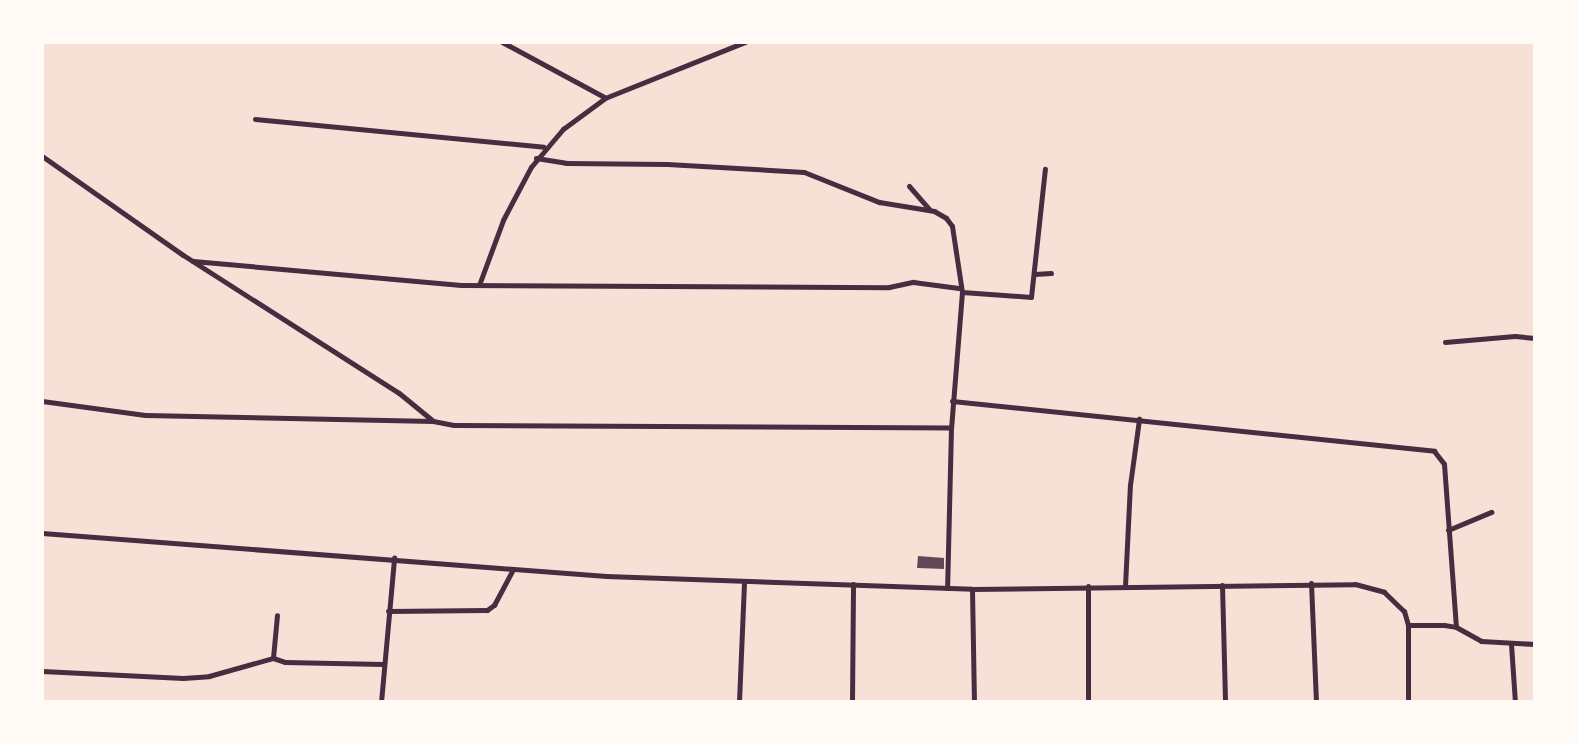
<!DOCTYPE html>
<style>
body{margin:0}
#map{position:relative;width:1577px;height:744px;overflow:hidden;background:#f7e1d7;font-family:"Fira Sans",sans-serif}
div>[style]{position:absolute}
.building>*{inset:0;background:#644757}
.minor>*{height:5px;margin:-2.5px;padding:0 2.5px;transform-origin:2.5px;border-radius:2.5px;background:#4a2c40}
span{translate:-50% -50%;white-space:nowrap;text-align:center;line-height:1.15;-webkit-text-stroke:6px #fffaf5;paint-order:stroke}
.frame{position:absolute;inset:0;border:44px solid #fffaf5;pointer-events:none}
</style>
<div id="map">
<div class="building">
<div style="clip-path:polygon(918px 556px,944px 558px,944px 569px,917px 568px)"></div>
</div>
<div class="minor">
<div style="left:502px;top:42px;width:116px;rotate:28.3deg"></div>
<div style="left:255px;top:119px;width:290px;rotate:5.5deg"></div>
<div style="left:42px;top:156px;width:172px;rotate:35.1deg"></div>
<div style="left:183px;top:255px;width:256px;rotate:32.6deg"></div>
<div style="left:399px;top:393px;width:43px;rotate:39.3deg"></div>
<div style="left:536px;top:158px;width:30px;rotate:9deg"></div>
<div style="left:566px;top:163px;width:101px;rotate:0.6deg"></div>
<div style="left:667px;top:164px;width:137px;rotate:3.3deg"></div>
<div style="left:804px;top:172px;width:81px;rotate:21.8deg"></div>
<div style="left:879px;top:202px;width:56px;rotate:9.3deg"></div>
<div style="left:934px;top:211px;width:14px;rotate:30deg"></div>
<div style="left:946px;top:218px;width:10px;rotate:53deg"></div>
<div style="left:952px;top:226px;width:67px;rotate:81.4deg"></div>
<div style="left:962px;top:292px;width:136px;rotate:94.6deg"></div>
<div style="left:951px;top:428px;width:160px;rotate:91.4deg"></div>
<div style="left:909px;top:186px;width:32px;rotate:49deg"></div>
<div style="left:193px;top:261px;width:269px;rotate:5.1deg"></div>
<div style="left:461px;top:285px;width:428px;rotate:0.3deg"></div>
<div style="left:889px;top:287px;width:25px;rotate:-12deg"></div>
<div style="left:913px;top:282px;width:46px;rotate:7.4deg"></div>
<div style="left:1034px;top:274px;width:17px;rotate:-3deg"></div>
<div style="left:479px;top:285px;width:69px;rotate:-69.7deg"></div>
<div style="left:503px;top:220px;width:60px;rotate:-62.2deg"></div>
<div style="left:531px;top:167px;width:50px;rotate:-49.9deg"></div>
<div style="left:563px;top:129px;width:52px;rotate:-36.4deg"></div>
<div style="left:605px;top:98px;width:151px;rotate:-21.8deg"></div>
<div style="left:962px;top:292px;width:69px;rotate:4.1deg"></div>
<div style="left:1031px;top:297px;width:129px;rotate:-83.8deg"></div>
<div style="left:1445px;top:342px;width:70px;rotate:-4.9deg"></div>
<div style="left:1515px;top:336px;width:20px;rotate:6deg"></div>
<div style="left:42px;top:401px;width:104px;rotate:7.7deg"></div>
<div style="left:145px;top:415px;width:288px;rotate:1.2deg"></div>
<div style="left:433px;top:421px;width:21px;rotate:11deg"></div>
<div style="left:454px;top:425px;width:497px;rotate:0.3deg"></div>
<div style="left:952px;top:401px;width:485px;rotate:5.9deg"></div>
<div style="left:1434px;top:451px;width:16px;rotate:52deg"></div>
<div style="left:1444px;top:464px;width:163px;rotate:85.8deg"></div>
<div style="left:1448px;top:530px;width:47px;rotate:-22.7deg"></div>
<div style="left:42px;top:533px;width:566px;rotate:4.36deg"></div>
<div style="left:606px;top:576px;width:366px;rotate:2deg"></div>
<div style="left:972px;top:589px;width:383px;rotate:-0.7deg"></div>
<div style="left:1355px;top:584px;width:30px;rotate:15deg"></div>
<div style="left:1384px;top:592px;width:28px;rotate:44deg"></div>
<div style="left:1404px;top:611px;width:15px;rotate:74deg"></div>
<div style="left:1408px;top:625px;width:77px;rotate:90deg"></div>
<div style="left:1311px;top:583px;width:119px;rotate:87.6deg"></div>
<div style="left:1222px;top:585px;width:117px;rotate:88.5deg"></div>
<div style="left:1088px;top:586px;width:116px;rotate:90deg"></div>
<div style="left:1125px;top:586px;width:101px;rotate:-87.2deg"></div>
<div style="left:1130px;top:485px;width:67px;rotate:-82.2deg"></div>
<div style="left:972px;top:589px;width:113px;rotate:89deg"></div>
<div style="left:388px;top:611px;width:99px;rotate:-0.6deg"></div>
<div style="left:487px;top:610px;width:9px;rotate:-36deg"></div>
<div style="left:494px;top:605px;width:40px;rotate:-62deg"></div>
<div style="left:1408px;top:625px;width:36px"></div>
<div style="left:1444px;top:625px;width:12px;rotate:9deg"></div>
<div style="left:1456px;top:627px;width:29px;rotate:29deg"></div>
<div style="left:1481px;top:641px;width:54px;rotate:3.2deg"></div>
<div style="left:1511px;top:644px;width:58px;rotate:86.1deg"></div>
<div style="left:273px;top:658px;width:43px;rotate:-84.7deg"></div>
<div style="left:42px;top:671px;width:141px;rotate:2.8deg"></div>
<div style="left:183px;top:678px;width:26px;rotate:-4deg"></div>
<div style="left:209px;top:676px;width:66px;rotate:-15.7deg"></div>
<div style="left:273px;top:658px;width:13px;rotate:18deg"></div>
<div style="left:285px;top:662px;width:98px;rotate:1.2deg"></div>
<div style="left:381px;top:702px;width:145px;rotate:-84.8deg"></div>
<div style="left:739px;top:702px;width:121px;rotate:-87.6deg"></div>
<div style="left:852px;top:702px;width:118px;rotate:-89.5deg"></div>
</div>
<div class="frame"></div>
</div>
